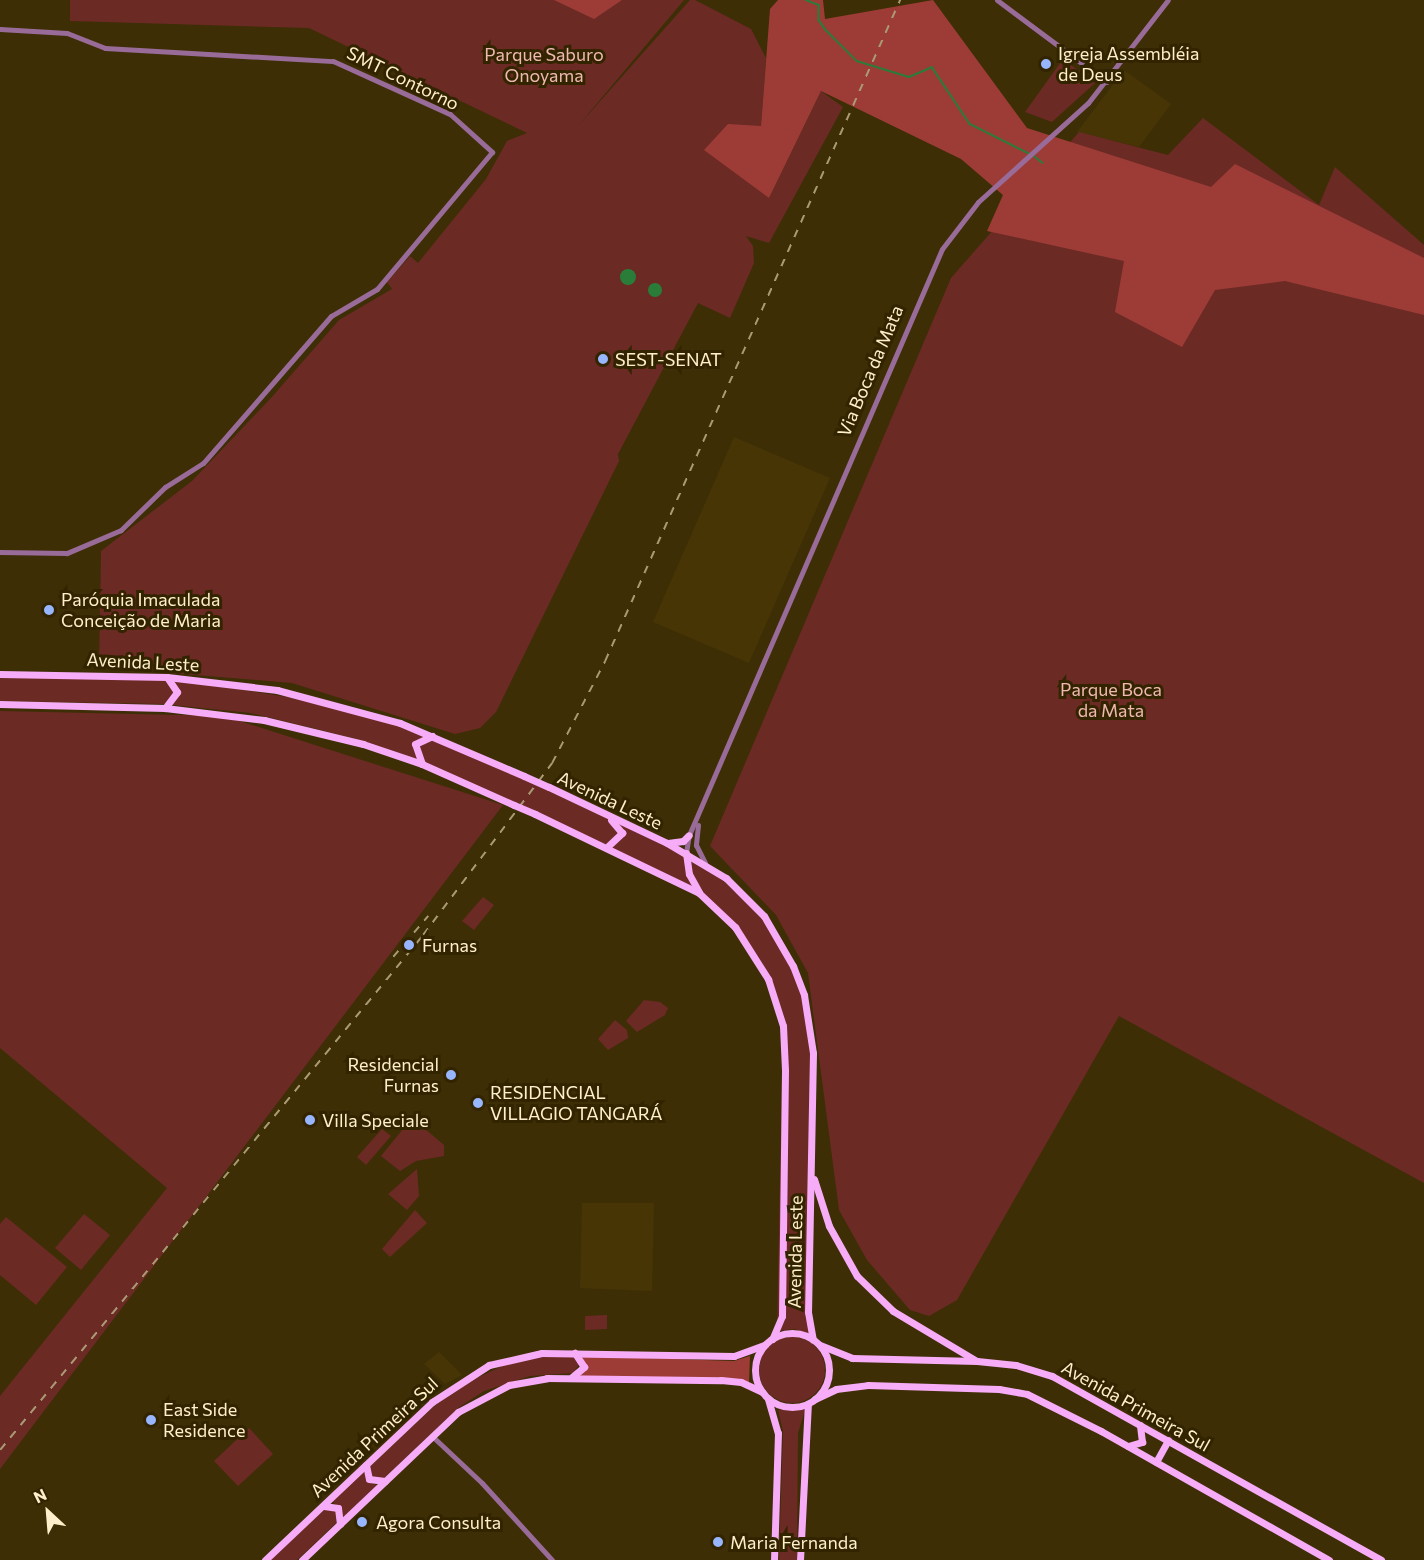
<!DOCTYPE html>
<meta charset="utf-8">
<style>
body{margin:0}
#map{position:relative;width:1424px;height:1560px;overflow:hidden;background:#3d2e05;font-family:Commissioner,sans-serif}
div>[style]{position:absolute}
.built>*{inset:0;background:#473506}
.green>*{inset:0;background:#6c2a25}
.round{border-radius:50%}
.forest>*{inset:0;background:#9d3c36}
.water>*{inset:0;background:#297d38}
.stream>*{height:1.5px;margin:-0.75px;padding:0 0.75px;transform-origin:0.75px;border-radius:0.75px;background:#297d38}
.minor>*{height:5px;margin:-2.5px;padding:0 2.5px;transform-origin:2.5px;border-radius:2.5px;background:#996b99}
.major>*{height:7px;margin:-3.5px;padding:0 3.5px;transform-origin:3.5px;border-radius:3.5px;background:#f7acf7}
.major>.ring{margin:-3.5px;padding:0;box-sizing:content-box;background:none;border:7px solid #f7acf7;border-radius:50%}
.rail>*{height:1.5px;margin-top:-0.75px;transform-origin:0;background:repeating-linear-gradient(90deg,#aa9b75 0 8px,transparent 0 16px)}
.major-bridge>*{height:7px;margin:-3.5px;padding:0 3.5px;transform-origin:3.5px;border-radius:3.5px;background:#f7acf7}
.dots>*{width:16px;height:16px;translate:-50% -50%;box-sizing:border-box;border:3px solid #332400;border-radius:50%}
span{translate:-50% -50%;white-space:nowrap;text-align:center;line-height:1.15;-webkit-text-stroke:6px #332400;paint-order:stroke}
.poi-label{font-size:18px;color:#ffefcb}
.left{translate:0 -50%;text-align:left}
.right{translate:-100% -50%;text-align:right}
.park-label{font-size:18px;color:#efb9b2}
.street-label{font-size:18px;color:#ffefcb}
.north{position:absolute;left:18px;top:1482px;width:60px;height:60px;-webkit-text-stroke:4px #332400;paint-order:stroke;rotate:334deg;font-size:16px;font-weight:700;line-height:24px;text-align:center;color:#ffefcb}
.north::after{content:'';display:block;margin:auto;width:21px;height:27px;background:#ffefcb;clip-path:polygon(50% 0,100% 100%,50% 72%,0 100%)}
</style>
<div id="map">
<div class="built">
<div style="clip-path:polygon(1124px 70px,1171px 104px,1139px 147px,1077px 132px)"></div>
<div style="clip-path:polygon(734px 437px,830px 478px,749px 663px,653px 622px)"></div>
<div style="clip-path:polygon(582px 1203px,654px 1203px,652px 1291px,580px 1288px)"></div>
<div style="clip-path:polygon(439px 1352px,462px 1375px,445px 1384px,424px 1364px)"></div>
</div>
<div class="green">
<div style="clip-path:polygon(70px 0,684px 0,578px 126px,690px 0,695px 0,751px 29px,766px 58px,761px 127px,769px 198px,821px 91px,843px 107px,769px 243px,746px 236px,753px 246px,754px 263px,730px 318px,698px 303px,618px 454px,619px 461px,496px 712px,480px 728px,455px 734px,292px 683px,99px 667px,101px 551px,192px 481px,271px 398px,339px 320px,392px 289px,387px 282px,410px 256px,418px 263px,486px 179px,507px 141px,527px 133px,309px 28px,70px 21px)"></div>
<div style="clip-path:polygon(1063px 59px,1095px 83px,1052px 122px,1025px 112px)"></div>
<div style="clip-path:polygon(1203px 118px,1319px 205px,1335px 167px,1424px 245px,1424px 1183px,1119px 1016px,957px 1300px,929px 1316px,910px 1310px,867px 1260px,839px 1210px,808px 973px,776px 915px,710px 846px,951px 278px,1079px 132px,1168px 155px)"></div>
<div style="clip-path:polygon(0 677px,168px 678px,306px 700px,434px 736px,600px 811px,727px 877px,764px 915px,795px 965px,813px 1053px,805px 1312px,816px 1338px,795px 1329px,777px 1331px,783px 1026px,757px 959px,714px 906px,661px 872px,353px 738px,251px 713px,163px 704px,0 701px)"></div>
<div style="clip-path:polygon(0 711px,224px 716px,503px 805px,0 1469px,0 1396px,167px 1188px,0 1048px)"></div>
<div style="clip-path:polygon(483px 897px,494px 905px,474px 930px,462px 921px)"></div>
<div style="clip-path:polygon(644px 1000px,660px 1002px,668px 1008px,665px 1015px,637px 1032px,626px 1021px)"></div>
<div style="clip-path:polygon(615px 1020px,627px 1030px,628px 1038px,608px 1050px,598px 1039px)"></div>
<div style="clip-path:polygon(412px 1118px,444px 1145px,444px 1156px,416px 1161px,400px 1171px,381px 1156px)"></div>
<div style="clip-path:polygon(382px 1129px,391px 1136px,366px 1165px,357px 1157px)"></div>
<div style="clip-path:polygon(417px 1169px,419px 1196px,407px 1210px,388px 1194px)"></div>
<div style="clip-path:polygon(415px 1210px,427px 1223px,390px 1257px,382px 1249px)"></div>
<div style="clip-path:polygon(84px 1214px,110px 1235px,81px 1270px,55px 1248px)"></div>
<div style="clip-path:polygon(6px 1217px,67px 1267px,36px 1305px,0 1275px,0 1224px)"></div>
<div style="clip-path:polygon(607px 1315px,607px 1329px,585px 1330px,585px 1316px)"></div>
<div class="round" style="left:759px;top:1337px;width:66px;height:66px"></div>
<div style="clip-path:polygon(574px 1356px,580px 1363px,573px 1373px,530px 1376px,484px 1391px,458px 1408px,382px 1480px,371px 1478px,368px 1470px,371px 1465px,453px 1389px,511px 1362px,531px 1357px)"></div>
<div style="clip-path:polygon(778px 1410px,805px 1410px,798px 1433px,797px 1560px,779px 1560px,783px 1431px)"></div>
<div style="clip-path:polygon(249px 1428px,273px 1454px,238px 1486px,214px 1461px)"></div>
<div style="clip-path:polygon(363px 1470px,368px 1482px,377px 1485px,342px 1519px,342px 1511px,332px 1501px)"></div>
<div style="clip-path:polygon(328px 1507px,339px 1513px,336px 1523px,297px 1560px,266px 1560px)"></div>
</div>
<div class="forest">
<div style="clip-path:polygon(554px 0,622px 0,594px 19px)"></div>
<div style="clip-path:polygon(778px 0,823px 0,825px 19px,933px 0,1027px 128px,1211px 187px,1235px 164px,1424px 258px,1424px 315px,1285px 281px,1215px 290px,1182px 347px,1115px 312px,1124px 261px,987px 231px,1003px 195px,961px 159px,821px 91px,769px 198px,704px 150px,728px 124px,761px 126px,770px 9px)"></div>
<div style="clip-path:polygon(582px 1356px,734px 1361px,750px 1356px,749px 1382px,580px 1376px,585px 1365px)"></div>
</div>
<div class="water">
<div class="round" style="left:620px;top:269px;width:16px;height:16px"></div>
<div class="round" style="left:648px;top:283px;width:14px;height:14px"></div>
</div>
<div class="stream">
<div style="left:806px;top:0;width:14px;rotate:21deg"></div>
<div style="left:819px;top:5px;width:15px;rotate:90deg"></div>
<div style="left:819px;top:20px;width:11px;rotate:56deg"></div>
<div style="left:825px;top:29px;width:45px;rotate:45deg"></div>
<div style="left:857px;top:61px;width:54px;rotate:17.1deg"></div>
<div style="left:909px;top:77px;width:25px;rotate:-23deg"></div>
<div style="left:932px;top:67px;width:69px;rotate:56.3deg"></div>
<div style="left:970px;top:124px;width:67px;rotate:26.6deg"></div>
<div style="left:1034px;top:156px;width:11px;rotate:38deg"></div>
</div>
<div class="minor">
<div style="left:997px;top:0;width:137px;rotate:36.7deg"></div>
<div style="left:0;top:29px;width:67px;rotate:3.4deg"></div>
<div style="left:67px;top:33px;width:41px;rotate:21.5deg"></div>
<div style="left:105px;top:48px;width:228px;rotate:3.3deg"></div>
<div style="left:333px;top:61px;width:128px;rotate:24.4deg"></div>
<div style="left:450px;top:114px;width:57px;rotate:42.1deg"></div>
<div style="left:492px;top:152px;width:179px;rotate:130deg"></div>
<div style="left:377px;top:289px;width:53px;rotate:149.6deg"></div>
<div style="left:331px;top:316px;width:195px;rotate:131deg"></div>
<div style="left:203px;top:463px;width:45px;rotate:147.7deg"></div>
<div style="left:165px;top:487px;width:62px;rotate:135.7deg"></div>
<div style="left:121px;top:530px;width:59px;rotate:156.9deg"></div>
<div style="left:67px;top:553px;width:67px;rotate:-179.1deg"></div>
<div style="left:698px;top:825px;width:20px;rotate:96deg"></div>
<div style="left:696px;top:845px;width:20px;rotate:63deg"></div>
<div style="left:686px;top:853px;width:18px;rotate:-81deg"></div>
<div style="left:689px;top:835px;width:638px;rotate:-66.65deg"></div>
<div style="left:942px;top:249px;width:59px;rotate:-52.5deg"></div>
<div style="left:978px;top:202px;width:148px;rotate:-42deg"></div>
<div style="left:1088px;top:103px;width:130px;rotate:-52.2deg"></div>
<div style="left:432px;top:1436px;width:69px;rotate:43.2deg"></div>
<div style="left:482px;top:1483px;width:104px;rotate:47.7deg"></div>
</div>
<div class="major">
<div style="left:0;top:674px;width:167px;rotate:1deg"></div>
<div style="left:167px;top:677px;width:111px;rotate:6.7deg"></div>
<div style="left:277px;top:690px;width:127px;rotate:15deg"></div>
<div style="left:400px;top:723px;width:135px;rotate:23.1deg"></div>
<div style="left:0;top:704px;width:165px;rotate:1.4deg"></div>
<div style="left:165px;top:708px;width:100px;rotate:6.9deg"></div>
<div style="left:264px;top:720px;width:102px;rotate:13.6deg"></div>
<div style="left:363px;top:744px;width:62px;rotate:18.7deg"></div>
<div style="left:422px;top:764px;width:101px;rotate:24deg"></div>
<div style="left:165px;top:708px;width:20px;rotate:-53deg"></div>
<div style="left:177px;top:692px;width:18px;rotate:-124deg"></div>
<div style="left:422px;top:764px;width:21px;rotate:-109deg"></div>
<div style="left:415px;top:744px;width:19px;rotate:-25deg"></div>
<div style="left:549px;top:787px;width:131px;rotate:25.4deg"></div>
<div style="left:667px;top:843px;width:69px;rotate:30.7deg"></div>
<div style="left:726px;top:878px;width:54px;rotate:45deg"></div>
<div style="left:764px;top:916px;width:58px;rotate:59.9deg"></div>
<div style="left:793px;top:966px;width:31px;rotate:69deg"></div>
<div style="left:804px;top:995px;width:59px;rotate:81.2deg"></div>
<div style="left:813px;top:1053px;width:259px;rotate:91.1deg"></div>
<div style="left:808px;top:1312px;width:28px;rotate:80deg"></div>
<div style="left:535px;top:814px;width:182px;rotate:25.7deg"></div>
<div style="left:699px;top:893px;width:50px;rotate:43.4deg"></div>
<div style="left:735px;top:927px;width:62px;rotate:57.6deg"></div>
<div style="left:768px;top:979px;width:49px;rotate:72.3deg"></div>
<div style="left:783px;top:1026px;width:44px;rotate:87.4deg"></div>
<div style="left:785px;top:1070px;width:246px;rotate:90.7deg"></div>
<div style="left:782px;top:1316px;width:25px;rotate:113deg"></div>
<div style="left:668px;top:843px;width:15px;rotate:-8deg"></div>
<div style="left:683px;top:841px;width:8px;rotate:-45deg"></div>
<div style="left:607px;top:847px;width:21px;rotate:-43deg"></div>
<div style="left:622px;top:833px;width:17px;rotate:-130deg"></div>
<div style="left:686px;top:853px;width:21px;rotate:82deg"></div>
<div style="left:689px;top:874px;width:21px;rotate:61deg"></div>
<div style="left:814px;top:1179px;width:49px;rotate:72.3deg"></div>
<div style="left:829px;top:1226px;width:57px;rotate:60.8deg"></div>
<div style="left:857px;top:1276px;width:50px;rotate:44.2deg"></div>
<div style="left:893px;top:1311px;width:96px;rotate:30.9deg"></div>
<div class="ring" style="left:755px;top:1333px;width:67px;height:67px"></div>
<div style="left:820px;top:1345px;width:35px;rotate:22deg"></div>
<div style="left:852px;top:1358px;width:125px;rotate:1.4deg"></div>
<div style="left:977px;top:1361px;width:39px;rotate:6deg"></div>
<div style="left:1016px;top:1365px;width:38px;rotate:17deg"></div>
<div style="left:1052px;top:1376px;width:377px;rotate:29.2deg"></div>
<div style="left:572px;top:1377px;width:16px;rotate:-40deg"></div>
<div style="left:584px;top:1367px;width:17px;rotate:-123deg"></div>
<div style="left:768px;top:1399px;width:35px;rotate:74deg"></div>
<div style="left:778px;top:1433px;width:127px;rotate:91.8deg"></div>
<div style="left:815px;top:1399px;width:23px;rotate:-25deg"></div>
<div style="left:836px;top:1389px;width:32px;rotate:-7deg"></div>
<div style="left:868px;top:1385px;width:131px;rotate:1.7deg"></div>
<div style="left:999px;top:1389px;width:28px;rotate:10deg"></div>
<div style="left:1027px;top:1394px;width:83px;rotate:26.6deg"></div>
<div style="left:1101px;top:1431px;width:262px;rotate:29.5deg"></div>
<div style="left:1128px;top:1446px;width:15px;rotate:-16deg"></div>
<div style="left:1142px;top:1442px;width:17px;rotate:-97deg"></div>
<div style="left:1156px;top:1462px;width:25px;rotate:-61deg"></div>
<div style="left:366px;top:1465px;width:14px;rotate:78deg"></div>
<div style="left:369px;top:1479px;width:16px;rotate:7deg"></div>
<div style="left:324px;top:1506px;width:14px;rotate:8deg"></div>
<div style="left:338px;top:1508px;width:16px;rotate:83deg"></div>
<div style="left:265px;top:1560px;width:230px;rotate:-43.4deg"></div>
<div style="left:432px;top:1402px;width:68px;rotate:-33deg"></div>
<div style="left:489px;top:1365px;width:54px;rotate:-12.8deg"></div>
<div style="left:542px;top:1353px;width:192px;rotate:0.9deg"></div>
<div style="left:734px;top:1356px;width:33px;rotate:-20deg"></div>
<div style="left:302px;top:1560px;width:215px;rotate:-43.5deg"></div>
<div style="left:458px;top:1412px;width:58px;rotate:-27.9deg"></div>
<div style="left:509px;top:1385px;width:39px;rotate:-10deg"></div>
<div style="left:547px;top:1378px;width:174px;rotate:0.7deg"></div>
<div style="left:721px;top:1380px;width:20px;rotate:6deg"></div>
<div style="left:741px;top:1382px;width:23px;rotate:25deg"></div>
<div style="left:800px;top:1560px;width:156px;rotate:-87.1deg"></div>
</div>
<div class="rail">
<div style="left:393px;top:957px;width:54px;rotate:-49.5deg"></div>
<div style="left:0;top:1450px;width:666px;rotate:-50.6deg"></div>
<div style="left:423px;top:935px;width:215px;rotate:-53.1deg"></div>
<div style="left:552px;top:763px;width:115px;rotate:-62.5deg"></div>
<div style="left:605px;top:661px;width:724px;rotate:-65.95deg"></div>
</div>
<div class="major-bridge">
<div style="left:524px;top:776px;width:27px;rotate:24deg"></div>
<div style="left:514px;top:805px;width:23px;rotate:23deg"></div>
</div>
<div class="dots">
<div style="left:1046px;top:64px;background:#98b6fd"></div>
<div style="left:603px;top:359px;background:#98b6fd"></div>
<div style="left:49px;top:610px;background:#98b6fd"></div>
<div style="left:409px;top:945px;background:#98b6fd"></div>
<div style="left:451px;top:1075px;background:#98b6fd"></div>
<div style="left:478px;top:1103px;background:#98b6fd"></div>
<div style="left:310px;top:1120px;background:#98b6fd"></div>
<div style="left:151px;top:1420px;background:#98b6fd"></div>
<div style="left:362px;top:1522px;background:#98b6fd"></div>
<div style="left:718px;top:1542px;background:#98b6fd"></div>
</div>
<div class="poi-label">
<span class="left" style="left:1058px;top:64px">Igreja Assembléia<br>de Deus</span>
<span class="left" style="left:615px;top:359px">SEST-SENAT</span>
<span class="left" style="left:61px;top:610px">Paróquia Imaculada<br>Conceição de Maria</span>
<span class="left" style="left:422px;top:945px">Furnas</span>
<span class="right" style="left:439px;top:1075px">Residencial<br>Furnas</span>
<span class="left" style="left:490px;top:1103px">RESIDENCIAL<br>VILLAGIO TANGARÁ</span>
<span class="left" style="left:322px;top:1120px">Villa Speciale</span>
<span class="left" style="left:163px;top:1420px">East Side<br>Residence</span>
<span class="left" style="left:376px;top:1522px">Agora Consulta</span>
<span class="left" style="left:730px;top:1542px">Maria Fernanda</span>
</div>
<div class="park-label">
<span style="left:544px;top:65px">Parque Saburo<br>Onoyama</span>
<span style="left:1111px;top:700px">Parque Boca<br>da Mata</span>
</div>
<div class="street-label">
<span style="left:403px;top:78px;rotate:26deg">SMT Contorno</span>
<span style="left:870px;top:371px;rotate:-67deg">Via Boca da Mata</span>
<span style="left:143px;top:662px;rotate:3deg">Avenida Leste</span>
<span style="left:610px;top:800px;rotate:25deg">Avenida Leste</span>
<span style="left:795px;top:1252px;rotate:-89deg">Avenida Leste</span>
<span style="left:1136px;top:1406px;rotate:29deg">Avenida Primeira Sul</span>
<span style="left:374px;top:1437px;rotate:-43deg">Avenida Primeira Sul</span>
</div>
<div class="north">N</div>
</div>
